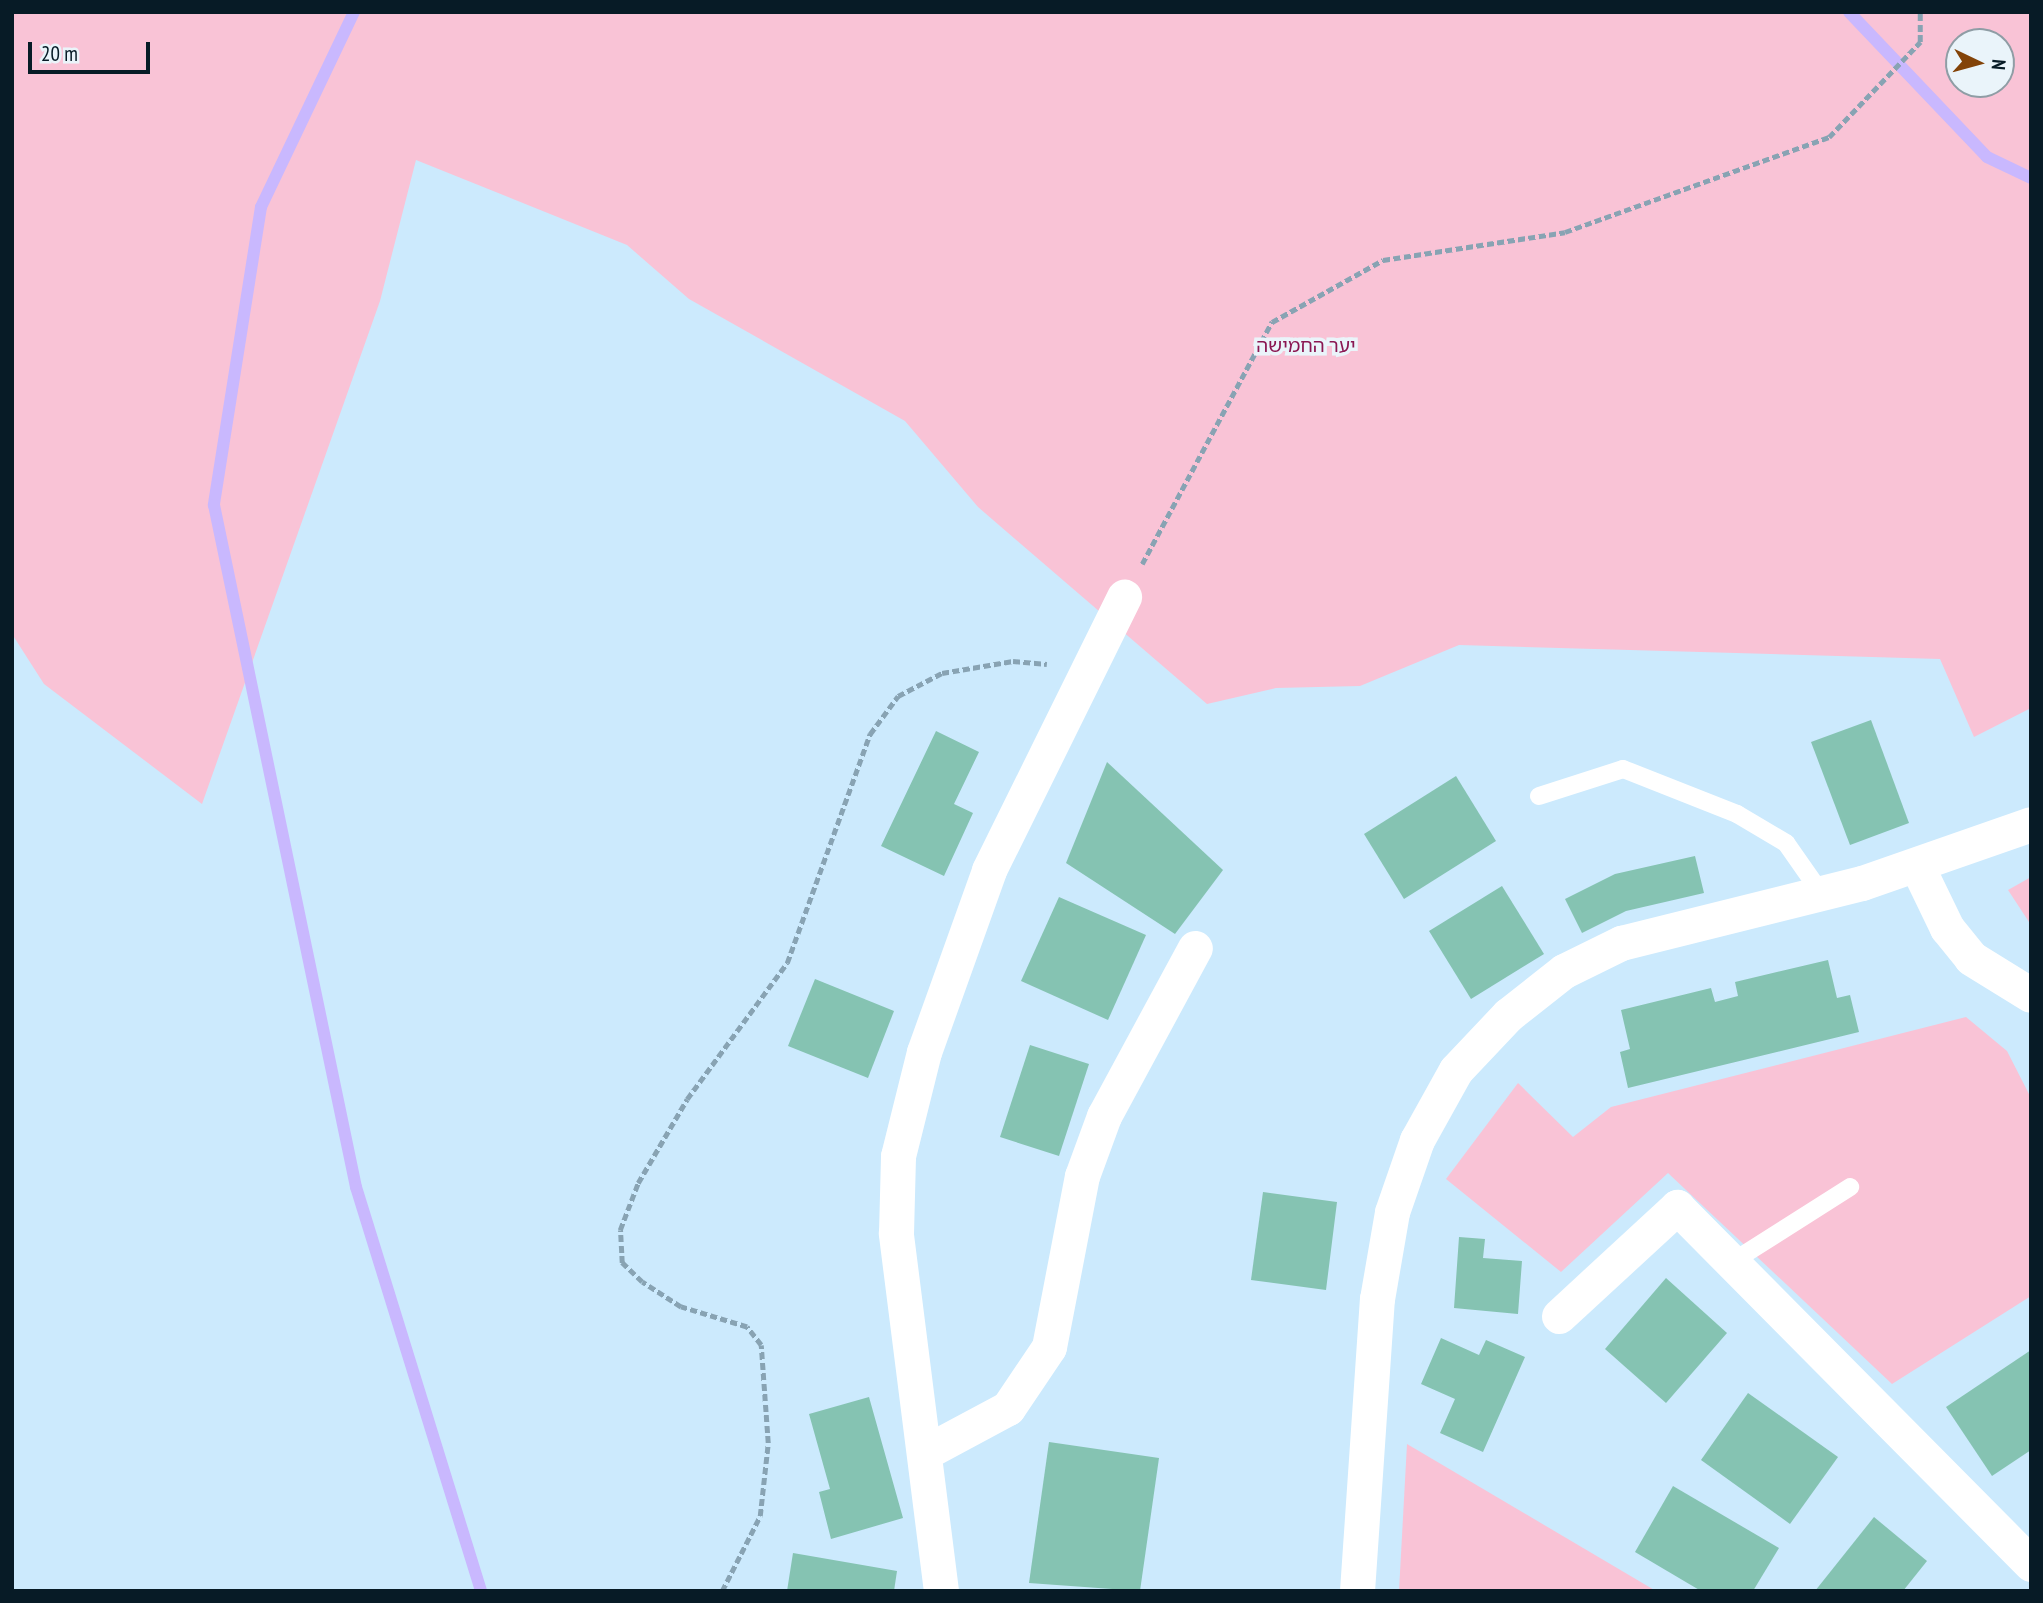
<!DOCTYPE html>
<meta charset="utf-8">
<style>
body{margin:0}
#map{position:relative;width:2043px;height:1603px;overflow:hidden;background:#cceafd;font-family:"PT Sans Narrow","Noto Sans Hebrew",sans-serif}
div>[style]{position:absolute}
.green>*{inset:0;background:#f9c3d6}
.stream>*{height:12px;margin:-6px;padding:0 6px;transform-origin:6px;border-radius:6px;background:#c9b8fe}
.building>*{inset:0;background:#85c3b2}
.path>*{height:4.5px;margin-top:-2.25px;transform-origin:0;background:repeating-linear-gradient(90deg,#88a3b3 0 7px,transparent 0 10.5px)}
.lane>*{height:18px;margin:-9px;padding:0 9px;transform-origin:9px;border-radius:9px;background:#fff}
.street>*{height:35px;margin:-17.5px;padding:0 17.5px;transform-origin:17.5px;border-radius:17.5px;background:#fff}
span{translate:-50% -50%;white-space:nowrap;text-align:center;line-height:1.15;-webkit-text-stroke:7px #eaf4fa;paint-order:stroke}
.park-label{font-size:19px;color:#8a1652}
.frame{position:absolute;inset:0;border:14px solid #071b26;pointer-events:none}
.north{position:absolute;left:1945px;top:28px;width:70px;height:70px;box-sizing:border-box;background:#eaf4fa;border:2px solid #8f9da5;border-radius:50%;rotate:95deg;font-size:19px;font-weight:700;line-height:28px;text-align:center;color:#071b26}
.north::after{content:'';display:block;margin:auto;width:24px;height:32px;background:#834308;clip-path:polygon(50% 0,100% 100%,50% 72%,0 100%)}
.scale{position:absolute;left:28px;top:42px;width:122px;height:32px;box-sizing:border-box;border:4px solid #071b26;border-top:0;padding-left:9px;font-size:21px;line-height:24px;white-space:nowrap;color:#071b26;-webkit-text-stroke:5px #eaf4fa;paint-order:stroke}
</style>
<div id="map">
<div class="green">
<div style="clip-path:polygon(evenodd,12px 12px,2031px 12px,2031px 708px,1974px 737px,1940px 659px,1459px 645px,1360px 686px,1276px 688px,1207px 704px,978px 507px,905px 421px,689px 299px,627px 245px,416px 160px,380px 301px,202px 804px,44px 684px,12px 634px,12px 12px,1959px 42px,2001px 42px,2001px 84px,1959px 84px,1959px 42px)"></div>
<div style="clip-path:polygon(2031px 877px,2031px 925px,2008px 890px)"></div>
<div style="clip-path:polygon(1966px 1017px,2007px 1051px,2031px 1098px,2031px 1296px,1892px 1384px,1668px 1173px,1561px 1272px,1446px 1179px,1518px 1083px,1573px 1137px,1611px 1107px)"></div>
<div style="clip-path:polygon(1407px 1444px,1656px 1591px,1399px 1591px)"></div>
</div>
<div class="stream">
<div style="left:354px;top:12px;width:216px;rotate:115.5deg"></div>
<div style="left:261px;top:207px;width:302px;rotate:99deg"></div>
<div style="left:214px;top:505px;width:697px;rotate:78.24deg"></div>
<div style="left:356px;top:1187px;width:423px;rotate:72.8deg"></div>
<div style="left:1849px;top:12px;width:200px;rotate:46.4deg"></div>
<div style="left:1987px;top:157px;width:49px;rotate:25.5deg"></div>
</div>
<div class="building">
<div style="clip-path:polygon(1871px 720px,1909px 823px,1850px 845px,1811px 742px)"></div>
<div style="clip-path:polygon(936px 731px,979px 752px,954px 804px,973px 813px,944px 876px,881px 846px)"></div>
<div style="clip-path:polygon(1107px 762px,1223px 870px,1175px 934px,1066px 863px)"></div>
<div style="clip-path:polygon(1456px 776px,1496px 841px,1404px 899px,1364px 834px)"></div>
<div style="clip-path:polygon(1695px 856px,1704px 893px,1626px 911px,1582px 933px,1565px 899px,1615px 874px)"></div>
<div style="clip-path:polygon(1502px 886px,1544px 954px,1471px 999px,1429px 931px)"></div>
<div style="clip-path:polygon(1059px 897px,1146px 935px,1108px 1020px,1021px 981px)"></div>
<div style="clip-path:polygon(1828px 960px,1837px 998px,1850px 995px,1859px 1032px,1628px 1088px,1620px 1052px,1630px 1049px,1621px 1010px,1711px 988px,1715px 1002px,1738px 996px,1735px 982px)"></div>
<div style="clip-path:polygon(815px 979px,894px 1011px,868px 1078px,788px 1046px)"></div>
<div style="clip-path:polygon(1030px 1045px,1089px 1064px,1059px 1156px,1000px 1137px)"></div>
<div style="clip-path:polygon(1263px 1192px,1337px 1202px,1326px 1290px,1251px 1280px)"></div>
<div style="clip-path:polygon(1459px 1237px,1485px 1239px,1483px 1258px,1522px 1261px,1518px 1314px,1454px 1308px)"></div>
<div style="clip-path:polygon(1666px 1278px,1727px 1333px,1666px 1403px,1605px 1349px)"></div>
<div style="clip-path:polygon(1441px 1338px,1479px 1355px,1486px 1340px,1525px 1357px,1483px 1452px,1440px 1433px,1455px 1399px,1421px 1384px)"></div>
<div style="clip-path:polygon(2031px 1350px,2031px 1450px,1992px 1476px,1946px 1407px)"></div>
<div style="clip-path:polygon(1748px 1393px,1838px 1457px,1790px 1524px,1701px 1460px)"></div>
<div style="clip-path:polygon(869px 1397px,903px 1518px,831px 1539px,819px 1492px,830px 1489px,809px 1414px)"></div>
<div style="clip-path:polygon(1049px 1442px,1159px 1458px,1140px 1591px,1029px 1583px)"></div>
<div style="clip-path:polygon(1673px 1486px,1779px 1548px,1753px 1591px,1701px 1591px,1635px 1552px)"></div>
<div style="clip-path:polygon(1874px 1517px,1927px 1561px,1903px 1591px,1815px 1591px)"></div>
<div style="clip-path:polygon(793px 1553px,897px 1571px,894px 1591px,787px 1591px)"></div>
</div>
<div class="path">
<div style="left:1142px;top:564px;width:275px;rotate:-61.8deg"></div>
<div style="left:1272px;top:322px;width:127px;rotate:-29.2deg"></div>
<div style="left:1383px;top:260px;width:184px;rotate:-8.7deg"></div>
<div style="left:1565px;top:232px;width:281px;rotate:-19.8deg"></div>
<div style="left:1829px;top:137px;width:132px;rotate:-46.2deg"></div>
<div style="left:1920px;top:42px;width:30px;rotate:-90deg"></div>
<div style="left:722px;top:1591px;width:84px;rotate:-63.1deg"></div>
<div style="left:760px;top:1516px;width:73px;rotate:-83.7deg"></div>
<div style="left:768px;top:1443px;width:98px;rotate:-94.1deg"></div>
<div style="left:761px;top:1345px;width:23px;rotate:-128deg"></div>
<div style="left:747px;top:1327px;width:69px;rotate:-163.1deg"></div>
<div style="left:681px;top:1307px;width:46px;rotate:-147.3deg"></div>
<div style="left:642px;top:1282px;width:28px;rotate:-136deg"></div>
<div style="left:622px;top:1263px;width:33px;rotate:-93deg"></div>
<div style="left:620px;top:1230px;width:50px;rotate:-69deg"></div>
<div style="left:638px;top:1183px;width:97px;rotate:-59.7deg"></div>
<div style="left:687px;top:1099px;width:169px;rotate:-53.7deg"></div>
<div style="left:787px;top:963px;width:244px;rotate:-70.1deg"></div>
<div style="left:870px;top:734px;width:47px;rotate:-53.6deg"></div>
<div style="left:898px;top:696px;width:50px;rotate:-27.6deg"></div>
<div style="left:942px;top:673px;width:72px;rotate:-9.6deg"></div>
<div style="left:1013px;top:661px;width:34px;rotate:5deg"></div>
</div>
<div class="lane">
<div style="left:1539px;top:796px;width:88px;rotate:-17.8deg"></div>
<div style="left:1623px;top:769px;width:123px;rotate:21.5deg"></div>
<div style="left:1737px;top:814px;width:57px;rotate:30.6deg"></div>
<div style="left:1786px;top:843px;width:61px;rotate:55deg"></div>
<div style="left:1732px;top:1262px;width:140px;rotate:-32.4deg"></div>
</div>
<div class="street">
<div style="left:1917px;top:866px;width:69px;rotate:64.2deg"></div>
<div style="left:1947px;top:928px;width:38px;rotate:51deg"></div>
<div style="left:1971px;top:958px;width:70px;rotate:31.7deg"></div>
<div style="left:1559px;top:1316px;width:161px;rotate:-42.7deg"></div>
<div style="left:1677px;top:1207px;width:503px;rotate:45.24deg"></div>
<div style="left:924px;top:1453px;width:95px;rotate:-28.2deg"></div>
<div style="left:1008px;top:1408px;width:73px;rotate:-56.1deg"></div>
<div style="left:1049px;top:1347px;width:174px;rotate:-79.1deg"></div>
<div style="left:1082px;top:1176px;width:64px;rotate:-69.9deg"></div>
<div style="left:1104px;top:1116px;width:191px;rotate:-61.6deg"></div>
<div style="left:941px;top:1591px;width:361px;rotate:-97.2deg"></div>
<div style="left:896px;top:1233px;width:77px;rotate:-88.5deg"></div>
<div style="left:898px;top:1156px;width:107px;rotate:-76deg"></div>
<div style="left:924px;top:1052px;width:193px;rotate:-70.3deg"></div>
<div style="left:989px;top:870px;width:305px;rotate:-63.7deg"></div>
<div style="left:1357px;top:1591px;width:293px;rotate:-86.1deg"></div>
<div style="left:1377px;top:1299px;width:88px;rotate:-80.2deg"></div>
<div style="left:1392px;top:1212px;width:76px;rotate:-70.9deg"></div>
<div style="left:1417px;top:1140px;width:80px;rotate:-60.9deg"></div>
<div style="left:1456px;top:1070px;width:76px;rotate:-46.6deg"></div>
<div style="left:1508px;top:1015px;width:71px;rotate:-38.2deg"></div>
<div style="left:1564px;top:971px;width:64px;rotate:-26.2deg"></div>
<div style="left:1621px;top:943px;width:248px;rotate:-14deg"></div>
<div style="left:1862px;top:883px;width:179px;rotate:-19.2deg"></div>
</div>
<div class="park-label">
<span style="left:1306px;top:346px">יער החמישה</span>
</div>
<div class="frame"></div>
<div class="north">N</div>
<div class="scale">20 m</div>
</div>
